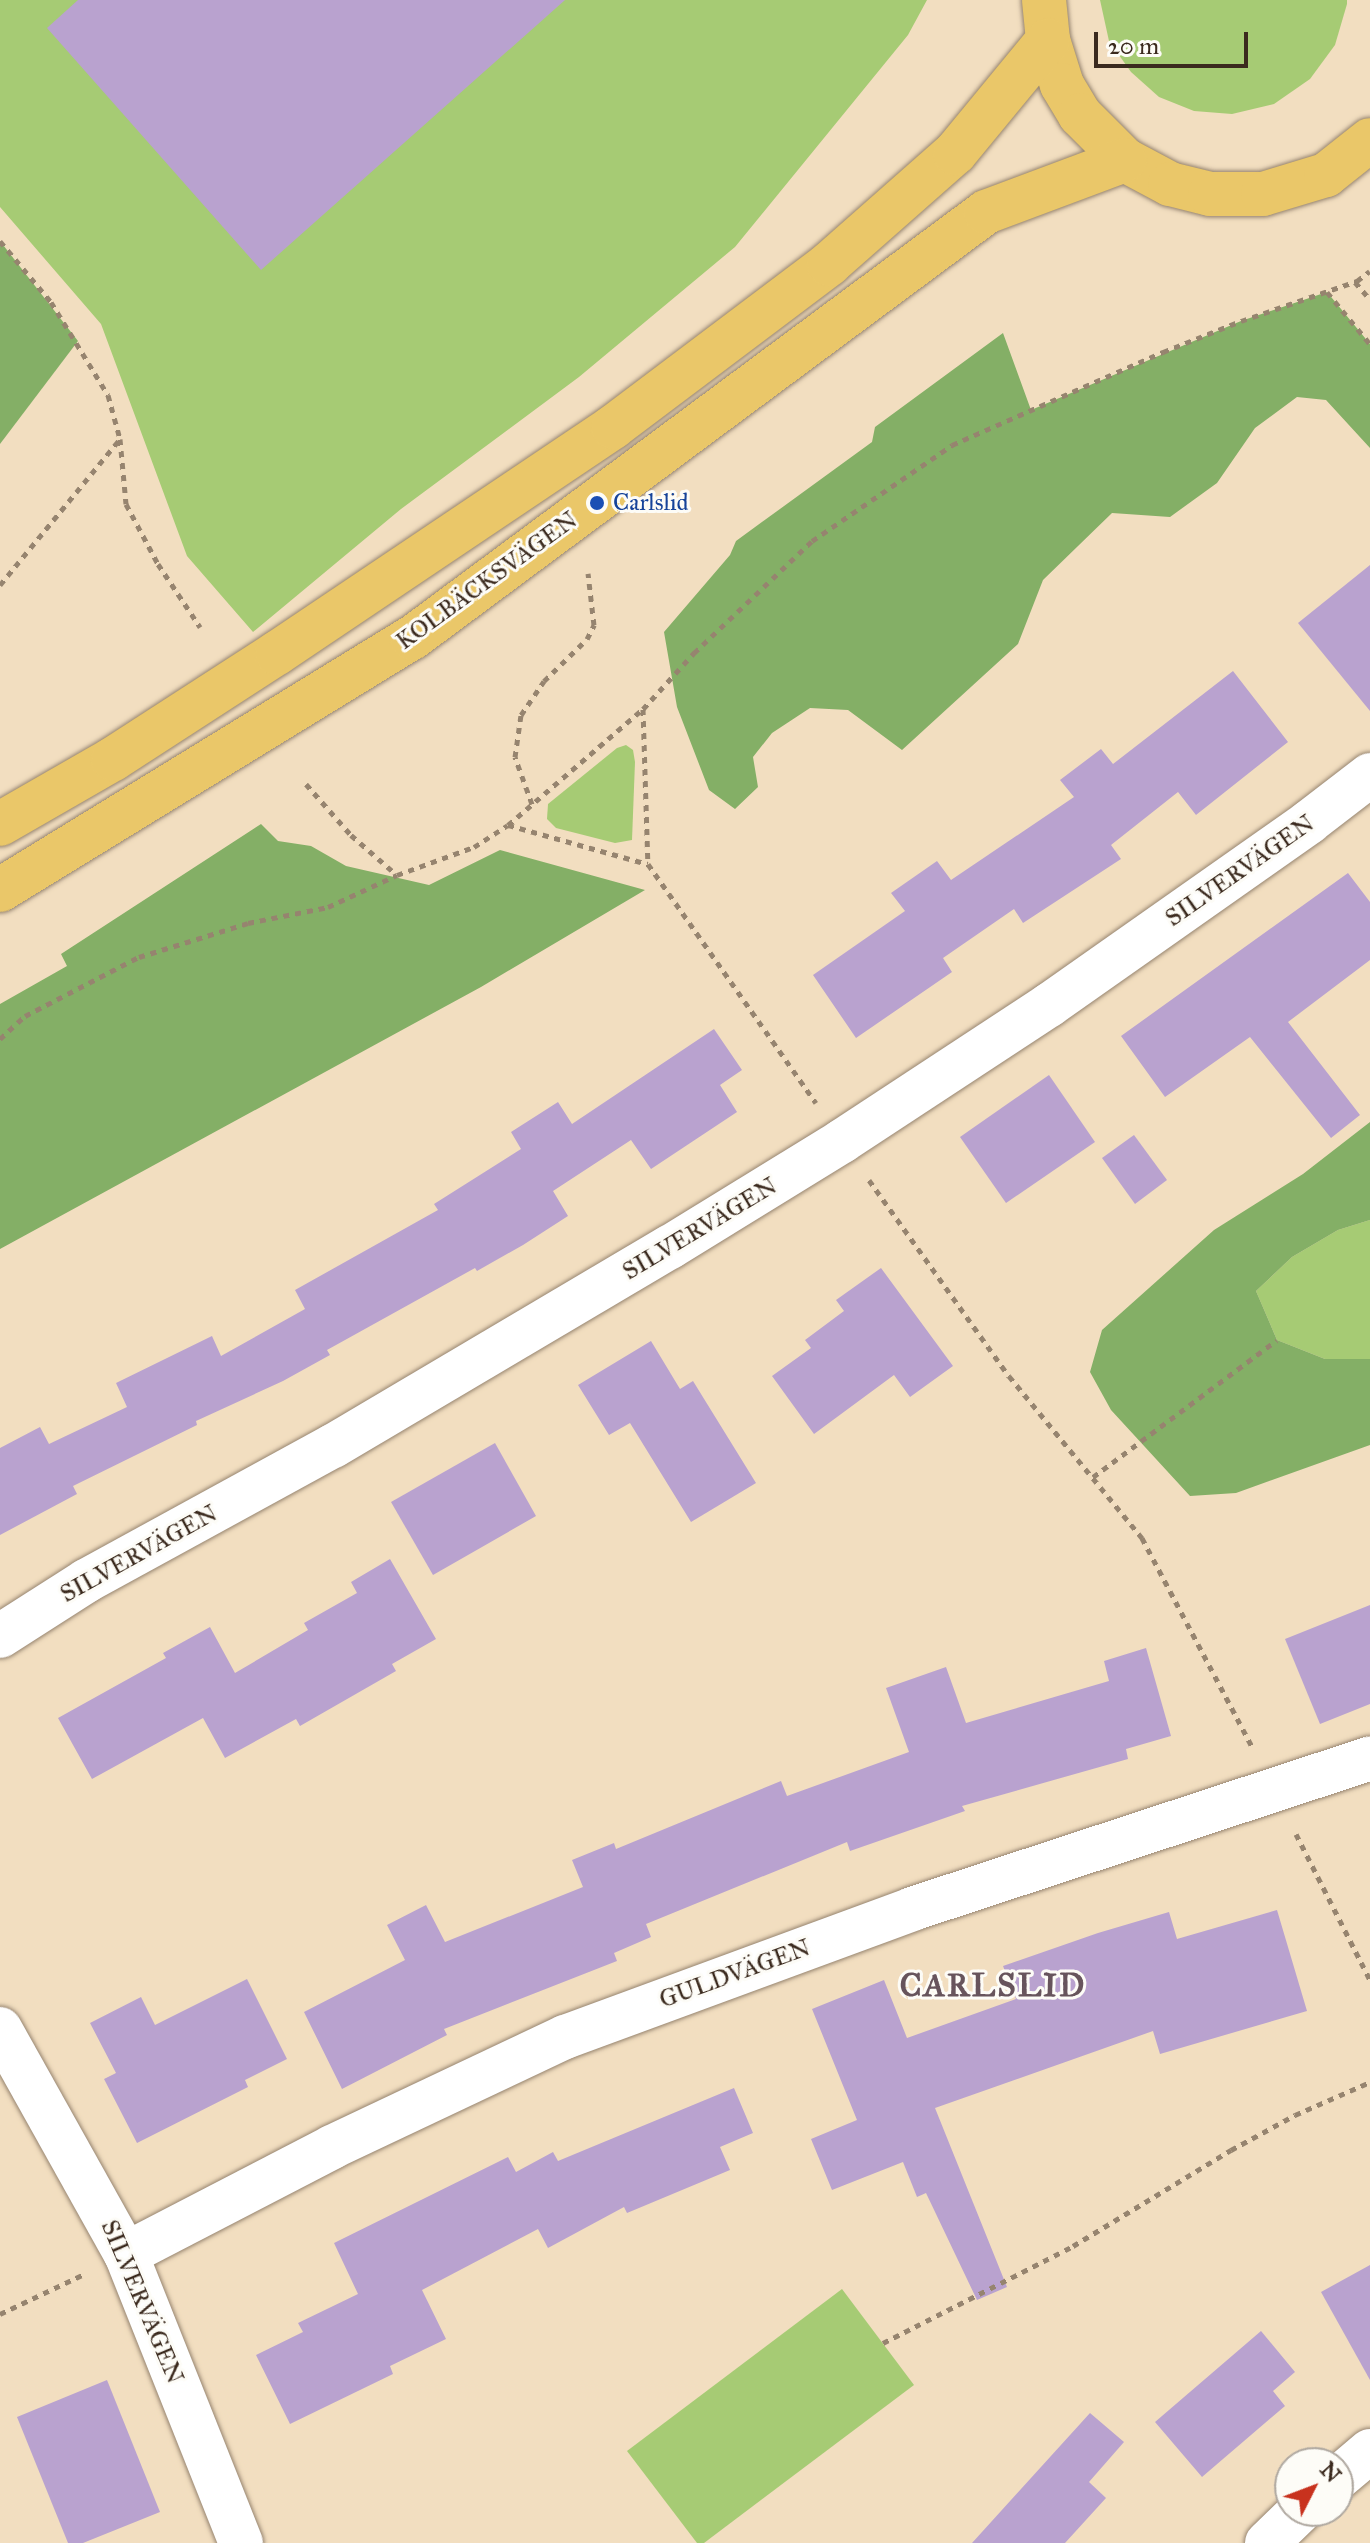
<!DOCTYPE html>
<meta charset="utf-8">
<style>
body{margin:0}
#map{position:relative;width:1370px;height:2543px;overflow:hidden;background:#f2dec0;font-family:"IM FELL Great Primer",serif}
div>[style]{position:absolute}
.green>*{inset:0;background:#a6cb74}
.forest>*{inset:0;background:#84af66}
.building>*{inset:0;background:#b9a2cf}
.path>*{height:5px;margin-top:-2.5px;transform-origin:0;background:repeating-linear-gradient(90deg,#96846f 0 6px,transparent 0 12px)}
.roads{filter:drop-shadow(0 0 2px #96846f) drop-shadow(0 0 2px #96846f)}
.street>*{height:44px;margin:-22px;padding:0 22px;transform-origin:22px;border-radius:22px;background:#fff}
.highway>*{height:44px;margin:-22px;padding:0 22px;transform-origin:22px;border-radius:22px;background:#eac769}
.dots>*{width:22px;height:22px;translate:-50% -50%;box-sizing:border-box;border:4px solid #fdfcf7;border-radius:50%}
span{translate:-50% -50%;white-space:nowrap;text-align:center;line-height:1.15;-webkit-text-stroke:6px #fdfcf7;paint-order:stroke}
.transit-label{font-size:24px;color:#164399}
.left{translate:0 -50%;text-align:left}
.street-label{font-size:24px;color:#3b2a1e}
.district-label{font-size:32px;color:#67545c;font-weight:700;letter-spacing:2px}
.north{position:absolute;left:1274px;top:2447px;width:80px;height:80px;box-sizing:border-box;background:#fdfcf7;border:2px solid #afa8a0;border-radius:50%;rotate:48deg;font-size:22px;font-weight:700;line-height:32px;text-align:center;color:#3b2a1e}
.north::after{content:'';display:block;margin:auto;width:28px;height:36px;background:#c8321e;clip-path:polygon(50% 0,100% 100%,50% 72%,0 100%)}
.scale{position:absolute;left:1094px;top:32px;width:154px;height:36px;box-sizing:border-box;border:4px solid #3b2a1e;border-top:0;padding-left:10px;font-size:24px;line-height:28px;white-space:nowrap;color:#3b2a1e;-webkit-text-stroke:6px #fdfcf7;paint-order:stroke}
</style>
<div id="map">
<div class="green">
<div style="clip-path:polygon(0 0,927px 0,908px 35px,735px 247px,579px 377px,401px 509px,253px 632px,187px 556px,101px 324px,0 207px)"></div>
<div style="clip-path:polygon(1100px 0,1347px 0,1347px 4px,1335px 45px,1310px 79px,1274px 104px,1232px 114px,1194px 111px,1159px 97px,1131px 72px,1109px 41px)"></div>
<div style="clip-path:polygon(626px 745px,633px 750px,635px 762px,632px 840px,615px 843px,556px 828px,547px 819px,548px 804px,617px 748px)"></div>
<div style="clip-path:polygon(1370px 1220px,1370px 1359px,1325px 1359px,1277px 1340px,1256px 1291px,1292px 1257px,1338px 1230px)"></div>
<div style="clip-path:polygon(842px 2289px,914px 2385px,704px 2543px,697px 2543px,627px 2451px)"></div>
</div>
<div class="forest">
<div style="clip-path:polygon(0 241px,78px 341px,0 444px)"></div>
<div style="clip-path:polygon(1327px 292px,1370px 344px,1370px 448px,1326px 400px,1297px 397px,1255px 428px,1217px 483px,1170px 517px,1112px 513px,1043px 580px,1018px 644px,902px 750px,848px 710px,810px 708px,772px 733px,753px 757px,758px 787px,735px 809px,709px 790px,677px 707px,664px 632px,730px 555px,736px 541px,872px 442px,875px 427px,1003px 333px,1031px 410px,1241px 321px)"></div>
<div style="clip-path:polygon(261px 824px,278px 841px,311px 846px,346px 866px,429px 885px,500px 850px,645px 890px,481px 987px,0 1249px,0 1004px,67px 966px,61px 954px)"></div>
<div style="clip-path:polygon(1370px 1122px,1370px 1220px,1338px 1230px,1292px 1257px,1256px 1291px,1277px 1340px,1325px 1359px,1370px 1359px,1370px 1445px,1236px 1493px,1190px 1496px,1111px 1410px,1090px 1372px,1102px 1330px,1214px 1230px,1303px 1174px)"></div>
</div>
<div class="building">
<div style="clip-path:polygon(78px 0,565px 0,261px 270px,47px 28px)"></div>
<div style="clip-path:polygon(1370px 565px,1370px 711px,1298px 623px)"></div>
<div style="clip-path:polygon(1233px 671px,1288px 742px,1196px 815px,1178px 792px,1111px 845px,1121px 859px,1023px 923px,1014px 909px,943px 958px,952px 972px,856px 1038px,813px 975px,905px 911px,891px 893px,937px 861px,951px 880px,1074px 797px,1060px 780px,1101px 749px,1113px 764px)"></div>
<div style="clip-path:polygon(1348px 873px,1370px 902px,1370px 960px,1288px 1022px,1360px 1115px,1331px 1138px,1250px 1037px,1165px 1097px,1121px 1036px)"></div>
<div style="clip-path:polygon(714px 1029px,742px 1070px,720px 1085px,737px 1112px,651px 1169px,631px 1140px,553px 1191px,568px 1216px,523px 1245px,477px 1271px,475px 1268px,327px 1350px,330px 1355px,283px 1381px,196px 1421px,197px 1425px,73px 1486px,77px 1494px,0 1535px,0 1448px,40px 1427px,49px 1444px,127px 1407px,116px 1383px,212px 1336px,221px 1356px,305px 1309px,295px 1290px,438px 1210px,434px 1204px,521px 1149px,511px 1132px,558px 1102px,572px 1124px)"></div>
<div style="clip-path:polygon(1049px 1075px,1095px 1142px,1006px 1203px,960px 1137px)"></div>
<div style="clip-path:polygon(1134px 1135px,1167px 1180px,1135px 1204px,1102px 1158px)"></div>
<div style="clip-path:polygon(881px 1268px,953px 1366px,910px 1397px,894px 1375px,814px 1434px,772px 1376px,811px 1348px,805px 1340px,844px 1311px,836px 1300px)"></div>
<div style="clip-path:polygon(651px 1341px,680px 1389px,693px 1381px,756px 1483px,691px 1522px,630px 1423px,609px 1435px,578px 1385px)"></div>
<div style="clip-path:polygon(495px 1443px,536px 1516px,433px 1575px,391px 1502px)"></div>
<div style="clip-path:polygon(390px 1559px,436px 1639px,392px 1664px,396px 1671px,300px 1726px,296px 1719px,225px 1758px,203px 1718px,92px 1779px,58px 1718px,166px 1658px,163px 1653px,210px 1627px,235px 1673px,308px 1630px,304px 1623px,357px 1593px,351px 1582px)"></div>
<div style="clip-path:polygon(1370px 1605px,1370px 1704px,1320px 1724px,1285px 1639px)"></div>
<div style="clip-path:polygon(1146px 1648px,1171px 1736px,1126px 1749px,1128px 1759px,962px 1806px,965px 1811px,850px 1851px,847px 1842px,646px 1924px,651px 1937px,614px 1953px,617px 1961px,444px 2029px,447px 2035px,342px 2089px,304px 2012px,405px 1960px,387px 1925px,426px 1905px,445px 1942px,583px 1887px,572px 1860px,614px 1843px,616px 1849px,781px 1781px,787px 1796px,909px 1752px,886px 1688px,946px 1667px,966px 1723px,1109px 1681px,1104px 1661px)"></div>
<div style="clip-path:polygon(1277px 1910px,1307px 2011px,1160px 2054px,1153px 2031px,935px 2108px,1007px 2287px,977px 2300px,926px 2193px,917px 2197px,903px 2162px,832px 2190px,811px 2139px,857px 2120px,812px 2009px,884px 1980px,907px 2038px,1016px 1999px,1003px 1966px,1098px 1933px,1169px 1912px,1177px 1939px)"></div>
<div style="clip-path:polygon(247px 1979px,287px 2059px,245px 2080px,248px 2087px,137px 2143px,104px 2079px,116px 2073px,90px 2023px,141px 1997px,155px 2025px)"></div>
<div style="clip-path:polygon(734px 2088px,753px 2133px,720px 2147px,730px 2170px,627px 2213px,624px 2207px,548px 2248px,538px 2229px,422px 2290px,446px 2339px,390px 2366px,393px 2374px,290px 2424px,256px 2355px,303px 2332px,298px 2323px,358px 2294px,334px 2243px,508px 2157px,516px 2172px,553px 2152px,558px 2161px)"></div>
<div style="clip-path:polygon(1370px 2265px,1370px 2380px,1321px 2292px)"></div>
<div style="clip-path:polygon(1261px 2331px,1295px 2372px,1273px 2391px,1285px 2406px,1202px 2477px,1155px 2422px)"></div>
<div style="clip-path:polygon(107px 2380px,160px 2512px,83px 2543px,68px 2543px,17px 2417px)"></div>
<div style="clip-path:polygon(1090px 2413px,1124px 2442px,1089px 2482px,1106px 2498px,1065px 2543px,972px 2543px)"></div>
</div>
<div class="path">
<div style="left:0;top:241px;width:80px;rotate:50.1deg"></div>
<div style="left:51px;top:302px;width:109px;rotate:58.5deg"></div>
<div style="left:108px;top:395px;width:46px;rotate:74.7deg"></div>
<div style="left:120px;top:439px;width:65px;rotate:84.7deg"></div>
<div style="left:126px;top:504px;width:68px;rotate:61.9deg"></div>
<div style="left:158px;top:564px;width:76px;rotate:56.3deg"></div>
<div style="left:1355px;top:282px;width:23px;rotate:49deg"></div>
<div style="left:1327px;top:292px;width:67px;rotate:50.4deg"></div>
<div style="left:0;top:585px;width:188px;rotate:-50.6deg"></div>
<div style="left:643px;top:709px;width:155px;rotate:88.2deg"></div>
<div style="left:306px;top:784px;width:68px;rotate:48.6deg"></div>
<div style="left:351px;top:835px;width:61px;rotate:41deg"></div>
<div style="left:532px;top:804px;width:50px;rotate:-109.9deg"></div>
<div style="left:515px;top:757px;width:42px;rotate:-81.9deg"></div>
<div style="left:521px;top:715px;width:41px;rotate:-55.9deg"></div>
<div style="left:544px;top:681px;width:60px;rotate:-44.3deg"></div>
<div style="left:587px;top:639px;width:16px;rotate:-63deg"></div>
<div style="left:594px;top:625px;width:52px;rotate:-96.6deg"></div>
<div style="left:508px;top:825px;width:145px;rotate:15.6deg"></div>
<div style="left:648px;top:864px;width:292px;rotate:54.9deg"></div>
<div style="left:0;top:1039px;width:34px;rotate:-43deg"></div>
<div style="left:25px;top:1016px;width:128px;rotate:-27.4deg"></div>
<div style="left:139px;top:957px;width:114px;rotate:-17.3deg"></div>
<div style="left:248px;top:923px;width:82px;rotate:-11.3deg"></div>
<div style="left:328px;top:907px;width:76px;rotate:-24.9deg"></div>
<div style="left:397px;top:875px;width:82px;rotate:-20deg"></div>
<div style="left:474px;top:847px;width:40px;rotate:-32.9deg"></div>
<div style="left:508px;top:825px;width:178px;rotate:-40.7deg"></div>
<div style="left:643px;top:709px;width:76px;rotate:-47.7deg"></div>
<div style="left:694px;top:653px;width:163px;rotate:-43.5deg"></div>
<div style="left:812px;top:541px;width:170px;rotate:-34.4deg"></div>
<div style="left:952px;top:445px;width:231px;rotate:-23.8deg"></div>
<div style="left:1163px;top:352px;width:84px;rotate:-21.7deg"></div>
<div style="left:1241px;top:321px;width:123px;rotate:-19deg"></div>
<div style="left:1357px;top:281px;width:16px;rotate:-38deg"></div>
<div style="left:869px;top:1180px;width:241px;rotate:54.5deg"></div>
<div style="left:1009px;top:1376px;width:210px;rotate:50.6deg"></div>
<div style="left:1142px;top:1538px;width:236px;rotate:62.2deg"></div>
<div style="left:1093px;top:1477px;width:229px;rotate:-36.7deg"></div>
<div style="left:1296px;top:1834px;width:164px;rotate:63.1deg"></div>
<div style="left:0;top:2314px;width:91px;rotate:-25.4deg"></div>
<div style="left:883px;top:2343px;width:213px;rotate:-27deg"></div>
<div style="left:1073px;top:2246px;width:185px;rotate:-31.3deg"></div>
<div style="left:1231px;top:2150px;width:73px;rotate:-28.7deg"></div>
<div style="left:1295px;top:2115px;width:82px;rotate:-23.7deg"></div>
</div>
<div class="roads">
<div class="street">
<div style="left:0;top:1636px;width:102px;rotate:-32.6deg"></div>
<div style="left:86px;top:1581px;width:281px;rotate:-28.7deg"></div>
<div style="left:333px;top:1446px;width:391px;rotate:-30.6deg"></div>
<div style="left:670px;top:1247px;width:202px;rotate:-31.6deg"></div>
<div style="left:842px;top:1141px;width:248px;rotate:-33.3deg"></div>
<div style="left:1049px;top:1005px;width:318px;rotate:-35.1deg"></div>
<div style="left:1309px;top:822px;width:77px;rotate:-37.6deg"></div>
<div style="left:0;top:2029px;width:258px;rotate:60.8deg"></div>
<div style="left:126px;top:2254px;width:311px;rotate:68.3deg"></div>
<div style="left:126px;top:2254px;width:232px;rotate:-27.4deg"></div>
<div style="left:332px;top:2147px;width:258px;rotate:-25.3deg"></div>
<div style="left:565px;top:2037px;width:370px;rotate:-20.2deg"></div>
<div style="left:912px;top:1909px;width:482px;rotate:-18.2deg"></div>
<div style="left:1338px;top:2478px;width:42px;rotate:-40.2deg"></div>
<div style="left:1267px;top:2543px;width:46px;rotate:-44.1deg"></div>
</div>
<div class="highway">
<div style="left:1044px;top:0;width:40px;rotate:84.3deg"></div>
<div style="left:1048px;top:40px;width:47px;rotate:72.7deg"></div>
<div style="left:1062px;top:85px;width:35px;rotate:59deg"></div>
<div style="left:1080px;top:115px;width:64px;rotate:45deg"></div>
<div style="left:1125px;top:160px;width:51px;rotate:28.1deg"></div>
<div style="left:1170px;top:184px;width:41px;rotate:14deg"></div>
<div style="left:1210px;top:194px;width:53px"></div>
<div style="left:1263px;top:194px;width:66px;rotate:-16.8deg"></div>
<div style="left:1326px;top:175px;width:56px;rotate:-38.5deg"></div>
<div style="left:0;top:824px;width:130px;rotate:-29.9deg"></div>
<div style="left:113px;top:759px;width:195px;rotate:-32.9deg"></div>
<div style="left:277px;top:653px;width:405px;rotate:-33.9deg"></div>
<div style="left:613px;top:427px;width:271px;rotate:-37deg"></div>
<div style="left:829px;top:264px;width:168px;rotate:-41.4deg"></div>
<div style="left:955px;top:153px;width:146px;rotate:-50.5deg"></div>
<div style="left:0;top:890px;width:483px;rotate:-31.5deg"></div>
<div style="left:412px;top:638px;width:715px;rotate:-36.58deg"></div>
<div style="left:986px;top:212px;width:148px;rotate:-20.5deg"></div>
</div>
</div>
<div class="dots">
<div style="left:597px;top:503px;background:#1a4fb4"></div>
</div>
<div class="transit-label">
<span class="left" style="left:613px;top:503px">Carlslid</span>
</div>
<div class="street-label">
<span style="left:487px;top:581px;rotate:-36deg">KOLBÄCKSVÄGEN</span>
<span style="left:1240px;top:871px;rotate:-35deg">SILVERVÄGEN</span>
<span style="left:700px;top:1229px;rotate:-31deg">SILVERVÄGEN</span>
<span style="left:139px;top:1554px;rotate:-29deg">SILVERVÄGEN</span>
<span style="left:735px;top:1974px;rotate:-20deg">GULDVÄGEN</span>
<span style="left:142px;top:2302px;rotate:67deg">SILVERVÄGEN</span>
</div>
<div class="district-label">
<span style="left:993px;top:1986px">CARLSLID</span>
</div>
<div class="north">N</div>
<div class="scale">20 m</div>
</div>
